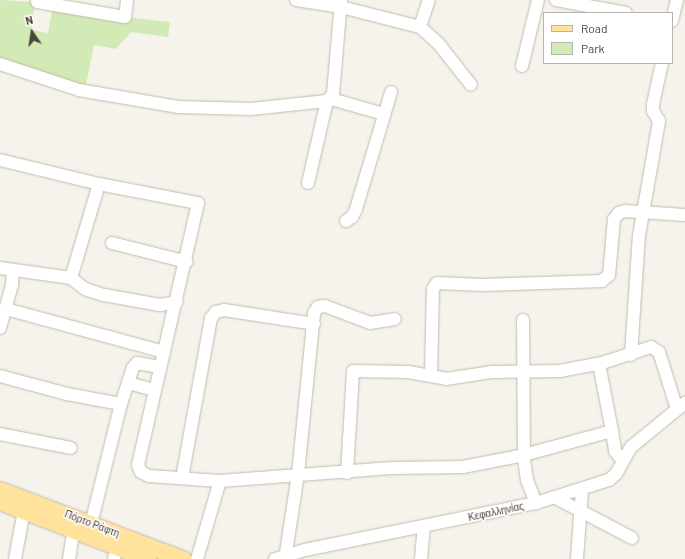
<!DOCTYPE html>
<meta charset="utf-8">
<style>
body{margin:0}
#map{position:relative;width:685px;height:559px;overflow:hidden;background:#f6f3ec;font-family:Barlow,sans-serif}
div>[style]{position:absolute}
.green>*{inset:0;background:#d2eab5}
.roads{filter:drop-shadow(0 0 1px #c2bbae) drop-shadow(0 0 1px #c2bbae)}
.minor>*{height:12px;margin:-6px;padding:0 6px;transform-origin:6px;border-radius:6px;background:#fff}
.major>*{height:16px;margin:-8px;padding:0 8px;transform-origin:8px;border-radius:8px;background:#ffe39c}
span{translate:-50% -50%;white-space:nowrap;text-align:center;line-height:1.15;-webkit-text-stroke:3px #fff;paint-order:stroke}
.street-label{font-size:10px;color:#4b4439}
.legend{position:absolute;left:543px;top:12px;width:130px;height:52px;box-sizing:border-box;background:#fff;border:1px solid #b7b4b0;margin:0;padding:5px 7px;list-style:none;font-size:12px;color:#4b4439}
.legend li{display:flex;align-items:center;gap:8px;height:20px}
.legend b{width:20px;border:1px solid #b7b4b0}
.north{position:absolute;left:12px;top:12px;width:40px;height:40px;-webkit-text-stroke:3px #fff;paint-order:stroke;rotate:347deg;font-size:11px;font-weight:700;line-height:16px;text-align:center;color:#4b4439}
.north::after{content:'';display:block;margin:auto;width:14px;height:18px;background:#4b4439;clip-path:polygon(50% 0,100% 100%,50% 72%,0 100%)}
</style>
<div id="map">
<div class="green">
<div style="clip-path:polygon(0 0,35px 2px,31px 30px,48px 33px,53px 6px,95px 14px,170px 22px,168px 37px,131px 32px,116px 49px,94px 45px,86px 85px,60px 80px,0 60px)"></div>
</div>
<div class="roads">
<div class="minor">
<div style="left:296px;top:0;width:46px;rotate:8.8deg"></div>
<div style="left:341px;top:7px;width:81px;rotate:14.2deg"></div>
<div style="left:420px;top:27px;width:24px;rotate:42deg"></div>
<div style="left:438px;top:43px;width:53px;rotate:51.8deg"></div>
<div style="left:556px;top:0;width:71px;rotate:10.5deg"></div>
<div style="left:37px;top:2px;width:89px;rotate:9.7deg"></div>
<div style="left:125px;top:17px;width:17px;rotate:-83deg"></div>
<div style="left:672px;top:21px;width:22px;rotate:-77deg"></div>
<div style="left:420px;top:27px;width:28px;rotate:-72deg"></div>
<div style="left:0;top:64px;width:83px;rotate:18.2deg"></div>
<div style="left:79px;top:90px;width:100px;rotate:9.7deg"></div>
<div style="left:178px;top:107px;width:73px;rotate:1.6deg"></div>
<div style="left:251px;top:109px;width:76px;rotate:-6deg"></div>
<div style="left:327px;top:101px;width:9px;rotate:-49deg"></div>
<div style="left:333px;top:94px;width:94px;rotate:-85.1deg"></div>
<div style="left:522px;top:66px;width:68px;rotate:-76.4deg"></div>
<div style="left:331px;top:99px;width:55px;rotate:15.8deg"></div>
<div style="left:0;top:160px;width:102px;rotate:13.6deg"></div>
<div style="left:99px;top:184px;width:101px;rotate:10.9deg"></div>
<div style="left:198px;top:203px;width:269px;rotate:102.9deg"></div>
<div style="left:138px;top:465px;width:8px;rotate:67deg"></div>
<div style="left:141px;top:472px;width:9px;rotate:27deg"></div>
<div style="left:149px;top:476px;width:71px;rotate:4deg"></div>
<div style="left:308px;top:183px;width:84px;rotate:-77deg"></div>
<div style="left:346px;top:221px;width:7px;rotate:-34deg"></div>
<div style="left:352px;top:217px;width:9px;rotate:-63deg"></div>
<div style="left:356px;top:209px;width:122px;rotate:-73.3deg"></div>
<div style="left:112px;top:243px;width:77px;rotate:14.2deg"></div>
<div style="left:0;top:268px;width:72px;rotate:8deg"></div>
<div style="left:71px;top:278px;width:18px;rotate:38deg"></div>
<div style="left:85px;top:289px;width:20px;rotate:18deg"></div>
<div style="left:104px;top:295px;width:57px;rotate:10.1deg"></div>
<div style="left:160px;top:305px;width:17px;rotate:-10deg"></div>
<div style="left:71px;top:278px;width:98px;rotate:-73.4deg"></div>
<div style="left:6px;top:309px;width:164px;rotate:15.2deg"></div>
<div style="left:523px;top:320px;width:139px;rotate:89.6deg"></div>
<div style="left:524px;top:459px;width:21px;rotate:82deg"></div>
<div style="left:527px;top:480px;width:25px;rotate:69deg"></div>
<div style="left:0;top:328px;width:45px;rotate:-74.4deg"></div>
<div style="left:12px;top:285px;width:15px;rotate:-86deg"></div>
<div style="left:631px;top:355px;width:119px;rotate:-86.2deg"></div>
<div style="left:639px;top:236px;width:117px;rotate:-80.1deg"></div>
<div style="left:659px;top:121px;width:12px;rotate:-121deg"></div>
<div style="left:653px;top:111px;width:7px;rotate:-90deg"></div>
<div style="left:653px;top:104px;width:42px;rotate:-77.6deg"></div>
<div style="left:599px;top:364px;width:68px;rotate:79deg"></div>
<div style="left:431px;top:375px;width:86px;rotate:-88.7deg"></div>
<div style="left:433px;top:289px;width:7px;rotate:-56deg"></div>
<div style="left:437px;top:283px;width:45px;rotate:2.5deg"></div>
<div style="left:482px;top:285px;width:120px;rotate:-1.9deg"></div>
<div style="left:602px;top:281px;width:9px;rotate:-41deg"></div>
<div style="left:609px;top:275px;width:56px;rotate:-84.9deg"></div>
<div style="left:614px;top:219px;width:8px;rotate:-50deg"></div>
<div style="left:619px;top:213px;width:6px;rotate:-18deg"></div>
<div style="left:625px;top:211px;width:60px;rotate:3.8deg"></div>
<div style="left:0;top:376px;width:69px;rotate:15deg"></div>
<div style="left:67px;top:394px;width:55px;rotate:10.5deg"></div>
<div style="left:128px;top:383px;width:28px;rotate:15deg"></div>
<div style="left:0;top:434px;width:72px;rotate:11.2deg"></div>
<div style="left:347px;top:473px;width:102px;rotate:-86.6deg"></div>
<div style="left:353px;top:371px;width:55px;rotate:1deg"></div>
<div style="left:408px;top:372px;width:39px;rotate:10deg"></div>
<div style="left:446px;top:379px;width:47px;rotate:-8.7deg"></div>
<div style="left:492px;top:372px;width:68px;rotate:-0.8deg"></div>
<div style="left:560px;top:371px;width:43px;rotate:-10.8deg"></div>
<div style="left:602px;top:363px;width:52px;rotate:-18.1deg"></div>
<div style="left:651px;top:347px;width:9px;rotate:32deg"></div>
<div style="left:659px;top:352px;width:60px;rotate:72.5deg"></div>
<div style="left:182px;top:478px;width:163px;rotate:-79.7deg"></div>
<div style="left:211px;top:318px;width:8px;rotate:-50deg"></div>
<div style="left:216px;top:312px;width:8px;rotate:-14deg"></div>
<div style="left:224px;top:310px;width:91px;rotate:8.8deg"></div>
<div style="left:556px;top:498px;width:86px;rotate:27.8deg"></div>
<div style="left:91px;top:524px;width:124px;rotate:-76deg"></div>
<div style="left:121px;top:404px;width:38px;rotate:-72deg"></div>
<div style="left:133px;top:368px;width:6px;rotate:-51deg"></div>
<div style="left:137px;top:363px;width:23px;rotate:10deg"></div>
<div style="left:15px;top:559px;width:49px;rotate:-79.4deg"></div>
<div style="left:69px;top:559px;width:30px;rotate:-81deg"></div>
<div style="left:114px;top:559px;width:12px;rotate:-76deg"></div>
<div style="left:197px;top:559px;width:81px;rotate:-73.6deg"></div>
<div style="left:220px;top:481px;width:172px;rotate:-4.3deg"></div>
<div style="left:392px;top:468px;width:71px;rotate:-0.8deg"></div>
<div style="left:463px;top:467px;width:62px;rotate:-11.1deg"></div>
<div style="left:524px;top:455px;width:91px;rotate:-15.3deg"></div>
<div style="left:612px;top:431px;width:20px;rotate:81deg"></div>
<div style="left:615px;top:451px;width:11px;rotate:52deg"></div>
<div style="left:275px;top:559px;width:31px;rotate:-17deg"></div>
<div style="left:305px;top:550px;width:236px;rotate:-11.5deg"></div>
<div style="left:536px;top:503px;width:77px;rotate:-17.5deg"></div>
<div style="left:609px;top:480px;width:9px;rotate:-41deg"></div>
<div style="left:616px;top:474px;width:31px;rotate:-61deg"></div>
<div style="left:631px;top:447px;width:70px;rotate:-39.2deg"></div>
<div style="left:285px;top:559px;width:86px;rotate:-81.3deg"></div>
<div style="left:298px;top:474px;width:162px;rotate:-84.3deg"></div>
<div style="left:314px;top:313px;width:7px;rotate:-56deg"></div>
<div style="left:318px;top:307px;width:7px;rotate:-8deg"></div>
<div style="left:325px;top:306px;width:48px;rotate:20.7deg"></div>
<div style="left:370px;top:323px;width:25px;rotate:-9deg"></div>
<div style="left:421px;top:559px;width:33px;rotate:-85deg"></div>
<div style="left:577px;top:559px;width:70px;rotate:-85.9deg"></div>
</div>
<div class="major">
<div style="left:0;top:490px;width:196px;rotate:20.7deg"></div>
<div style="left:0;top:502px;width:159px;rotate:21.1deg"></div>
</div>
</div>
<div class="street-label">
<span style="left:496px;top:512px;rotate:-12deg">Κεφαλληνίας</span>
<span style="left:92px;top:524px;rotate:21deg">Πόρτο Ράφτη</span>
</div>
<ul class="legend">
<li><b style="height:5px;background:#ffe39c"></b>Road</li>
<li><b style="height:11px;background:#d2eab5"></b>Park</li>
</ul>
<div class="north">N</div>
</div>
